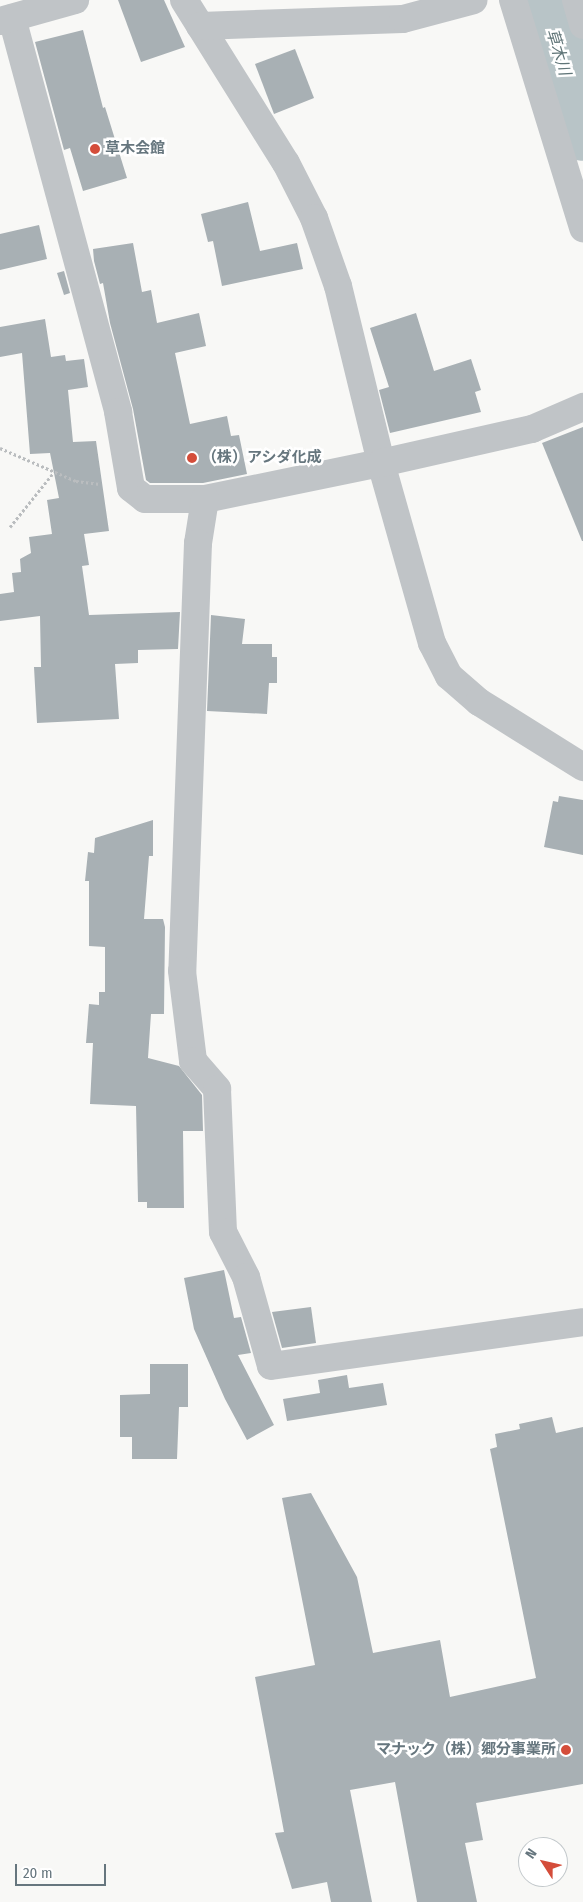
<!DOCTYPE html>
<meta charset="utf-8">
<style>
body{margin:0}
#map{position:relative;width:583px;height:1902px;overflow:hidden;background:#f8f8f6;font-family:"Fira Sans Condensed","Noto Sans JP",sans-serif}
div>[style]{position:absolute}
.river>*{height:55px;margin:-27.5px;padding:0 27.5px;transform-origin:27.5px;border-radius:27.5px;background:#b8c4c7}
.building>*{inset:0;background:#a8b0b4}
.path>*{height:3px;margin-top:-1.5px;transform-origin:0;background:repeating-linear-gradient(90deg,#babdbf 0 2.5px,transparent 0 5px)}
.minor>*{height:28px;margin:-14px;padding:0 14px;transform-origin:14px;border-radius:14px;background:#c0c4c7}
.dots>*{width:14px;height:14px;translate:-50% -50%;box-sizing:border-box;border:2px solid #fff;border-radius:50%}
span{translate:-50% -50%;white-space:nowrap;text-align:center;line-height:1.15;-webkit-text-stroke:5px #fff;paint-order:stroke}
.poi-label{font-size:15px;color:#66767e;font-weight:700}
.left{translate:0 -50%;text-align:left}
.right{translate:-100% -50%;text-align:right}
.water-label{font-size:16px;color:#607578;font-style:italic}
.north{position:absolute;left:518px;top:1837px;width:50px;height:50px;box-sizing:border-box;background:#fff;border:1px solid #c2c8cb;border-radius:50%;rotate:305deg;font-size:14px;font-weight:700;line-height:20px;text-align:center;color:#66767e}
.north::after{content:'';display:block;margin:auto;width:18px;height:22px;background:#d44d3a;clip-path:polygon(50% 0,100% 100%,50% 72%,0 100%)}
.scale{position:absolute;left:15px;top:1864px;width:91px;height:22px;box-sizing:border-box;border:2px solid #66767e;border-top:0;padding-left:6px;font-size:15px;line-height:18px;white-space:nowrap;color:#66767e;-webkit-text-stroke:4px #fff;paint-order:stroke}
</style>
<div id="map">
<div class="river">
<div style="left:542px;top:0;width:139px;rotate:72.9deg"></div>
</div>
<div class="building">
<div style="clip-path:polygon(118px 0,164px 0,185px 47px,141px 62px)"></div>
<div style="clip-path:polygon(83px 30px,103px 108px,105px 107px,127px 178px,83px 191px,70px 148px,64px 150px,35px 42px)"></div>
<div style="clip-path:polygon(295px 49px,314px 98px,274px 114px,255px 64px)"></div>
<div style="clip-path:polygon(248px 202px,260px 251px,297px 243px,303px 269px,222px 286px,213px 241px,208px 242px,201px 214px)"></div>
<div style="clip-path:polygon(39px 225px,47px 259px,0 270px,0 234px)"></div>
<div style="clip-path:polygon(133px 243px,142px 292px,151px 290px,157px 323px,199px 313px,206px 346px,175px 353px,190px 424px,227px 416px,231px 436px,239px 435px,247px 474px,203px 483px,150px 483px,146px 480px,133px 409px,110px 323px,103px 283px,100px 284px,94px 261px,93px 249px)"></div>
<div style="clip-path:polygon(64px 271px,70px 293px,64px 295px,57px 273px)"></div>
<div style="clip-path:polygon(416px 313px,434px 371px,471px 359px,481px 390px,475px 392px,481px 412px,390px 433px,379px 390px,389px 387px,370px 328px)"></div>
<div style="clip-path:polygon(45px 319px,51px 357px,65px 355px,66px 361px,84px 359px,88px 387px,68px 390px,73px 442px,96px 441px,109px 531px,84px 534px,89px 565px,82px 566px,89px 615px,180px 612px,178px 649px,138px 650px,138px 663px,115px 664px,119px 719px,37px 723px,34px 667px,41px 667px,40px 616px,0 621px,0 594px,14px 592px,12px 573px,21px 572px,20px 559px,31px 553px,29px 537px,52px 534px,47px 500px,59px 498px,50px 453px,30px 454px,22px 353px,0 357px,0 327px)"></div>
<div style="clip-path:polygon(583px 427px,583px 541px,582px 541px,542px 443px)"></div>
<div style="clip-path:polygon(211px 615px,245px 619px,242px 644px,272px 644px,272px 657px,277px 657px,277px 683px,269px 683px,267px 714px,207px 711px)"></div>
<div style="clip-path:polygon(559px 796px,583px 800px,583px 855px,544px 847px,553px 801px,558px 802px)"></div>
<div style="clip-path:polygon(153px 820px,153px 856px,149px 856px,144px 919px,163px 919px,165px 927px,164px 1014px,151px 1014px,148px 1058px,179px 1066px,202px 1095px,203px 1131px,183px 1131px,184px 1208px,147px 1208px,147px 1202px,138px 1202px,136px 1106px,90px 1104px,93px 1043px,86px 1043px,89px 1004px,99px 1005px,99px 992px,105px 992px,105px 947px,89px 946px,89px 881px,85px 881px,88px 852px,94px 853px,95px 838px)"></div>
<div style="clip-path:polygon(224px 1270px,234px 1318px,241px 1317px,251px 1353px,238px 1355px,274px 1425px,247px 1440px,225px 1399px,194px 1329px,184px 1278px)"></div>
<div style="clip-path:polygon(311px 1307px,316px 1343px,282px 1348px,272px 1312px)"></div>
<div style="clip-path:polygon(150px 1364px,188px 1364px,188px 1407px,179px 1407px,177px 1459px,132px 1459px,132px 1437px,120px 1437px,120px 1395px,150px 1394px)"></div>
<div style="clip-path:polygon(347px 1375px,349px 1388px,383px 1383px,387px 1405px,287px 1421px,283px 1399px,320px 1393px,318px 1380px)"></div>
<div style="clip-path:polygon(552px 1417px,556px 1433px,583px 1427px,583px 1784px,476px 1803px,483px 1840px,465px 1843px,477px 1902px,417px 1902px,395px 1782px,350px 1790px,372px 1902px,331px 1902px,327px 1882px,292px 1889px,275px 1833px,284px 1832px,255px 1677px,315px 1665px,282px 1498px,311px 1493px,357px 1577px,373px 1653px,440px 1640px,450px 1697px,536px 1678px,490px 1449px,497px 1447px,495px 1434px,520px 1429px,519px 1424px)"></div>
</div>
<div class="path">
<div style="left:0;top:448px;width:83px;rotate:23.5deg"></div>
<div style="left:76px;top:481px;width:24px;rotate:7deg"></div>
<div style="left:10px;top:527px;width:70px;rotate:-51.3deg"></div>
</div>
<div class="minor">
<div style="left:184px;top:0;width:192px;rotate:58deg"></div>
<div style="left:286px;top:163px;width:62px;rotate:63deg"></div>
<div style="left:314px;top:218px;width:72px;rotate:70.6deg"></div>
<div style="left:338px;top:286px;width:182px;rotate:76.3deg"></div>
<div style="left:381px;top:463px;width:187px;rotate:74.2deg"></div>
<div style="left:432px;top:643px;width:37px;rotate:63deg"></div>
<div style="left:449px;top:676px;width:40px;rotate:41deg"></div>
<div style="left:479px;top:702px;width:123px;rotate:32deg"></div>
<div style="left:513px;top:0;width:239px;rotate:72.9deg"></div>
<div style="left:576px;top:0;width:26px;rotate:74deg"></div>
<div style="left:12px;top:18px;width:408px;rotate:74.9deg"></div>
<div style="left:118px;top:412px;width:77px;rotate:80.3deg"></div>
<div style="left:131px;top:488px;width:18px;rotate:38deg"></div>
<div style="left:145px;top:499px;width:60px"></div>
<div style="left:205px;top:499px;width:180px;rotate:-11.6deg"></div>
<div style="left:381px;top:463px;width:155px;rotate:-12.7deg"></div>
<div style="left:532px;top:429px;width:56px;rotate:-23.3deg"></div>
<div style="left:0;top:21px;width:78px;rotate:-15.6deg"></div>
<div style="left:200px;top:26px;width:203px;rotate:-2deg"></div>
<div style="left:403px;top:19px;width:73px;rotate:-15deg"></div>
<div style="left:205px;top:499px;width:45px;rotate:99deg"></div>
<div style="left:198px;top:543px;width:428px;rotate:92.1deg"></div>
<div style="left:182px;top:971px;width:91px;rotate:83deg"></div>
<div style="left:193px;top:1061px;width:37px;rotate:49deg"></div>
<div style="left:217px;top:1089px;width:143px;rotate:87.6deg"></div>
<div style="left:223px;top:1232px;width:51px;rotate:62.9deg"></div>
<div style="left:246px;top:1277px;width:92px;rotate:74.3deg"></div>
<div style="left:271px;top:1366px;width:315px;rotate:-8deg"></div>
</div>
<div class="dots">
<div style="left:95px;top:149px;background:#d44d3a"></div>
<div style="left:192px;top:458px;background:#d44d3a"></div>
<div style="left:566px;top:1750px;background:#d44d3a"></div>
</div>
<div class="poi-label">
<span class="left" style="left:105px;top:149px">草木会館</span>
<span class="left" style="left:202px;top:458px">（株）アシダ化成</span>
<span class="right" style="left:556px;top:1750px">マナック（株）郷分事業所</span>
</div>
<div class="water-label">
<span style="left:558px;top:52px;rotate:73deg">草木川</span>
</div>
<div class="north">N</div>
<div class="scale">20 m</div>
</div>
